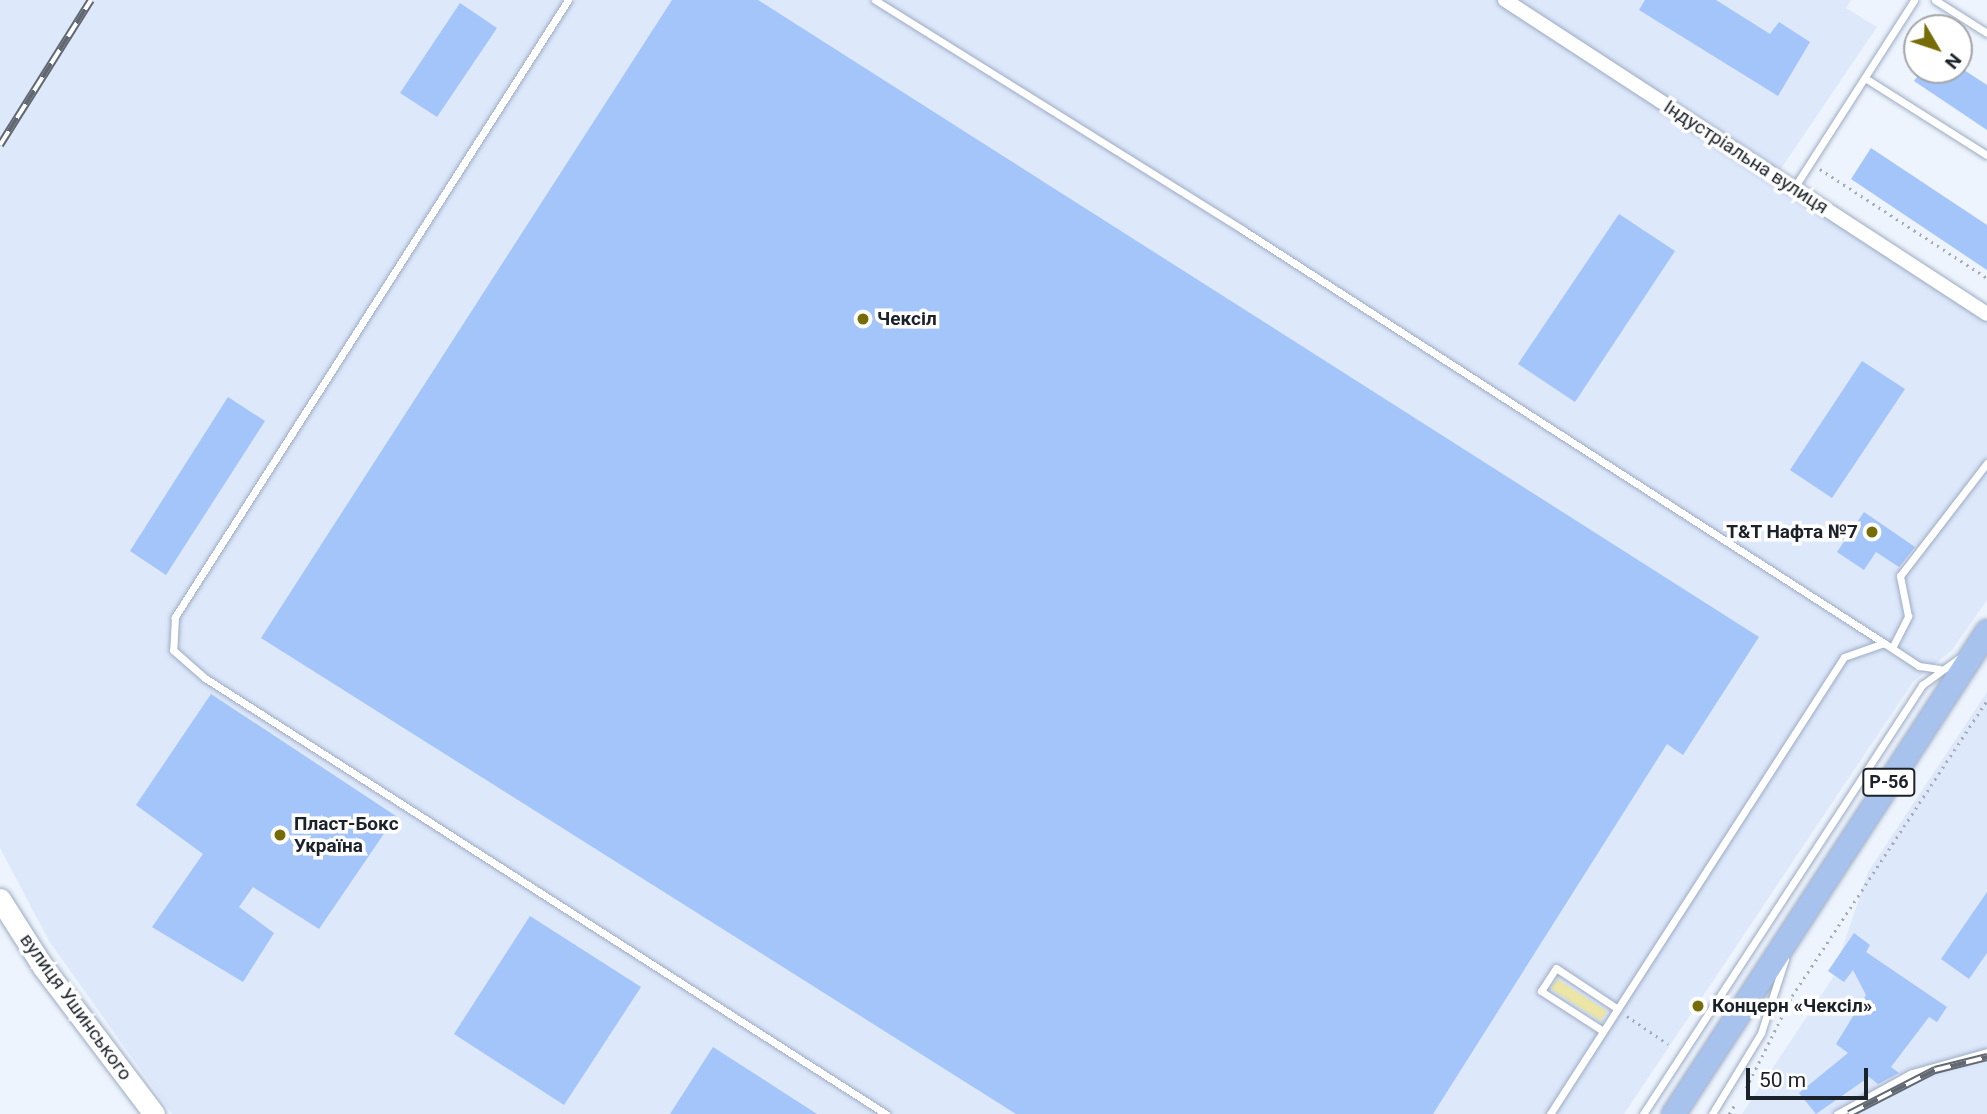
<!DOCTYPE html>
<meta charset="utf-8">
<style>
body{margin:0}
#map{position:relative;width:1987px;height:1114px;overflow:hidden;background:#edf4fd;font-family:Roboto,sans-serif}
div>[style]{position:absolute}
.built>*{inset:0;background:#dde8fb}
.green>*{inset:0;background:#ece6a6}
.building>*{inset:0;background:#a3c5fa}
.path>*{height:2.5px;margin-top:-1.25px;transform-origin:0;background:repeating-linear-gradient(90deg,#a4abb4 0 2px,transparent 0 7px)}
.roads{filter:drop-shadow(0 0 2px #9dabc2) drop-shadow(0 0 2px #9dabc2)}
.lane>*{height:7px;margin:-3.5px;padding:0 3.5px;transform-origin:3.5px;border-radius:3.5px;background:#fff}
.street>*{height:14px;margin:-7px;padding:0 7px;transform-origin:7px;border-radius:7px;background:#fff}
.secondary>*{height:21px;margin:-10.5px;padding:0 10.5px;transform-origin:10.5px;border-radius:10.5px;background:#fff}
.primary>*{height:23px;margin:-11.5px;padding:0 11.5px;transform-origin:11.5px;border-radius:11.5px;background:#a7c2ed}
.rail>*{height:8px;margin-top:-4px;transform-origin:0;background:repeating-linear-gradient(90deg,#fff 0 16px,#626871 0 32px);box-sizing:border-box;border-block:2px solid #626871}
.dots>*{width:19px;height:19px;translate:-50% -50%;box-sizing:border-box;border:4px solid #fff;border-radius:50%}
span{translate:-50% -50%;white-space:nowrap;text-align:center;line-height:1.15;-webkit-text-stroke:7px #fff;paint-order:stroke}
.shield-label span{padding:2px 5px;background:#fff;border:2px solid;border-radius:5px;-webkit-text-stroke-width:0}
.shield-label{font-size:18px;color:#1c222a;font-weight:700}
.street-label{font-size:19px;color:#1c222a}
.poi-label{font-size:19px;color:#1c222a;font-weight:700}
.left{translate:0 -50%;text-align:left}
.right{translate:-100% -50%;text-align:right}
.north{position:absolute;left:1903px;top:14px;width:70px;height:70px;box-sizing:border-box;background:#fff;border:2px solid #a4a7aa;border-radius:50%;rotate:129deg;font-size:19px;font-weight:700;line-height:28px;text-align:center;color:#1c222a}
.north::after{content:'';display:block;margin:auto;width:24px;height:32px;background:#776d08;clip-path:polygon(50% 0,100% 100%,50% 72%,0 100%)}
.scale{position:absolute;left:1746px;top:1068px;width:122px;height:32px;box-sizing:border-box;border:4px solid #1c222a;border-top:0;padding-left:9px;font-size:21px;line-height:24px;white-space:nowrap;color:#1c222a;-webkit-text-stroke:5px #fff;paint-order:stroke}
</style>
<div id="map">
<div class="built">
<div style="clip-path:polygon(0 0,1851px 0,1846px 8px,1877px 27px,1776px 176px,1987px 314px,1987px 600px,1952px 650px,1913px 682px,1624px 1114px,172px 1114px,49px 941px,0 848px)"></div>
<div style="clip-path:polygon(1987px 692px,1987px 1114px,1742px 1114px,1832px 979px,1868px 872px)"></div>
</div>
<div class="green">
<div style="clip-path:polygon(1557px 979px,1607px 1011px,1601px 1021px,1551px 989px)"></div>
</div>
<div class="building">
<div style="clip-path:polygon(672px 0,758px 0,1759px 637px,1683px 755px,1667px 744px,1433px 1114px,1016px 1114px,261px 638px)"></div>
<div style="clip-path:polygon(1645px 0,1716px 0,1770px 34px,1779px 22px,1810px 42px,1778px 96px,1639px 10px)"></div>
<div style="clip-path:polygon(460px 3px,497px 28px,437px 117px,400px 93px)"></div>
<div style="clip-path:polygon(1922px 70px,1964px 70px,1987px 85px,1987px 130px,1914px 81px)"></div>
<div style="clip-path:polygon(1871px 148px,1987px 225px,1987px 270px,1851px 179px)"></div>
<div style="clip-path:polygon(1619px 214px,1675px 251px,1575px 402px,1518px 364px)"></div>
<div style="clip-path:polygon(1862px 361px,1905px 389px,1832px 498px,1790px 470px)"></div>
<div style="clip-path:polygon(228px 397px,265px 421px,166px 575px,130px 551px)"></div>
<div style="clip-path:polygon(1864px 512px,1915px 547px,1899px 567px,1876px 552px,1864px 570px,1837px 552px)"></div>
<div style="clip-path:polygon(211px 694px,396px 816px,319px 929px,253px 887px,239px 907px,274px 933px,243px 982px,152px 927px,203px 854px,136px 805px)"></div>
<div style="clip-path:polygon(1987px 892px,1987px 953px,1969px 979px,1941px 959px)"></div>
<div style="clip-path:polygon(530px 916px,641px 987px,564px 1105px,454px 1034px)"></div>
<div style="clip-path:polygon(1854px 933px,1870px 945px,1866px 952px,1947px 1007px,1937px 1022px,1929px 1017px,1891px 1067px,1899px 1073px,1878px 1084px,1869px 1077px,1816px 1114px,1799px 1093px,1848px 1053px,1836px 1044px,1866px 995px,1853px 970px,1844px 982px,1828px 971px)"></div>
<div style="clip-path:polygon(713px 1047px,817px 1114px,670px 1114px)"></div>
</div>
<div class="path">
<div style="left:1820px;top:169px;width:199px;rotate:33.1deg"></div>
<div style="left:1627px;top:1016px;width:50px;rotate:34.3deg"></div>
<div style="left:1746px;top:1088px;width:103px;rotate:-63.4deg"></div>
<div style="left:1792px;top:996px;width:354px;rotate:-56.6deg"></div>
<div style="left:1729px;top:1114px;width:13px;rotate:-58deg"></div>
</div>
<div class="roads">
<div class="lane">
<div style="left:568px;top:0;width:732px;rotate:122.5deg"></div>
<div style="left:175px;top:617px;width:33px;rotate:93deg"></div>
<div style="left:173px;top:650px;width:43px;rotate:41.2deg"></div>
<div style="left:205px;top:678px;width:809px;rotate:32.63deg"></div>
<div style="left:875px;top:0;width:434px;rotate:32deg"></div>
<div style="left:1243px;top:230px;width:763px;rotate:32.79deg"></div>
<div style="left:1935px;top:0;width:62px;rotate:32.4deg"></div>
<div style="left:1865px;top:78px;width:144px;rotate:32.3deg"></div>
<div style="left:1794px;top:188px;width:223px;rotate:-57.4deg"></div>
<div style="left:1892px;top:648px;width:36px;rotate:-63deg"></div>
<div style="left:1908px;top:616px;width:41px;rotate:-101.3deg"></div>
<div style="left:1900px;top:576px;width:143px;rotate:-52.4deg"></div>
<div style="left:1603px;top:1031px;width:74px;rotate:-147.2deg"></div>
<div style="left:1541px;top:991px;width:27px;rotate:-57deg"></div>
<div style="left:1556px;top:968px;width:74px;rotate:33.5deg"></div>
<div style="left:1550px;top:1114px;width:543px;rotate:-57.25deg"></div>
<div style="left:1844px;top:657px;width:42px;rotate:-19.3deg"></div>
<div style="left:1884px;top:643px;width:42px;rotate:33.3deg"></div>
<div style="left:1919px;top:666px;width:21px;rotate:8deg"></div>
<div style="left:1643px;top:1114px;width:512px;rotate:-56.96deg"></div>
<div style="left:1922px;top:685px;width:49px;rotate:-35.9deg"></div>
<div style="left:1712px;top:1114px;width:95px;rotate:-58.8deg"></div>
<div style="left:1761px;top:1033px;width:78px;rotate:-72deg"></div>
<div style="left:1837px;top:1114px;width:85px;rotate:-28.7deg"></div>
<div style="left:1912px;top:1073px;width:78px;rotate:-15.6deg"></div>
</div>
<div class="street">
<div style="left:1505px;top:0;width:575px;rotate:33.08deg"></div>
</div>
<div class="secondary">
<div style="left:0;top:899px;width:80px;rotate:57.7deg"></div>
<div style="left:43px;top:967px;width:184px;rotate:52.9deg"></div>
</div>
<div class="primary">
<div style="left:1673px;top:1114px;width:576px;rotate:-56.97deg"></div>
</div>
</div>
<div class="rail">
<div style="left:0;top:145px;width:171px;rotate:-57.9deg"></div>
<div style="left:1849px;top:1114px;width:97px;rotate:-27.1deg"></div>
<div style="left:1935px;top:1070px;width:54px;rotate:-14deg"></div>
</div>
<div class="dots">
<div style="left:863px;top:319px;background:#776d08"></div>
<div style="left:1872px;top:532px;background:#776d08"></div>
<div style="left:280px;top:835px;background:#776d08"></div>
<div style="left:1698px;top:1006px;background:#776d08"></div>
</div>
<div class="shield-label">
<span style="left:1889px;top:782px">Р-56</span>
</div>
<div class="street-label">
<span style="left:1746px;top:157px;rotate:33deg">Індустріальна вулиця</span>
<span style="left:76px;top:1007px;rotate:54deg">вулиця Ушинського</span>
</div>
<div class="poi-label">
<span class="left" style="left:877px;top:319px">Чексіл</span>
<span class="right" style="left:1858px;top:532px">Т&amp;Т Нафта №7</span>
<span class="left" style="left:294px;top:835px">Пласт-Бокс<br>Україна</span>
<span class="left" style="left:1712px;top:1006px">Концерн «Чексіл»</span>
</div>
<div class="north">N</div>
<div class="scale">50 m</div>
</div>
